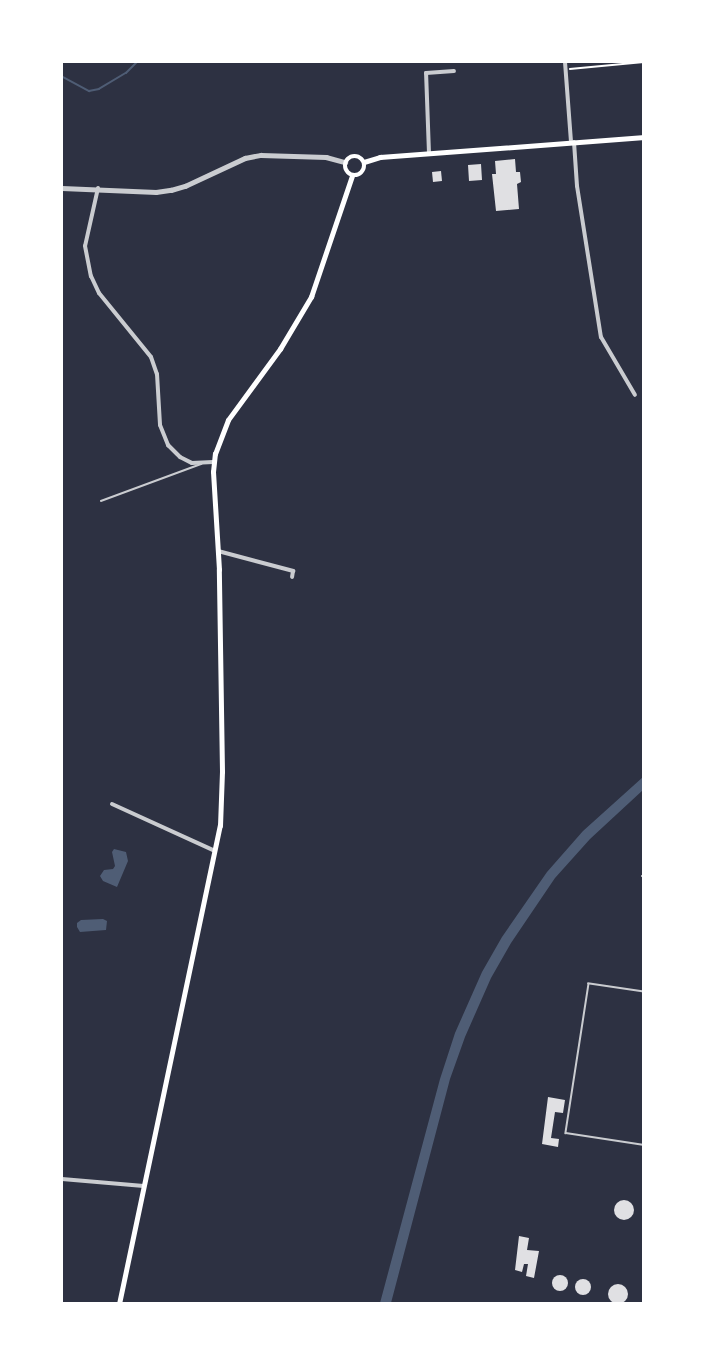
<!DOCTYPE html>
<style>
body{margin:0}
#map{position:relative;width:705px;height:1365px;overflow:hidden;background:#2d3142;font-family:"PT Sans Narrow",sans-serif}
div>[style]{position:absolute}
.water>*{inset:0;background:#4f5d75}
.stream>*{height:1.5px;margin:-0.75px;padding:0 0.75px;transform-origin:0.75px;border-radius:0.75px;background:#4f5d75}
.building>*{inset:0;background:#e0e0e3}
.round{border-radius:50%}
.path>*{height:1.5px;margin:-0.75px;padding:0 0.75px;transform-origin:0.75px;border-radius:0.75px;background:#fff}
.service>*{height:1.5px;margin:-0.75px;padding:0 0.75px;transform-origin:0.75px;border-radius:0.75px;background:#caccd0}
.minor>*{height:4px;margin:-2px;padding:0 2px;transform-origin:2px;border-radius:2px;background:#caccd0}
.tertiary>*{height:4.5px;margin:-2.25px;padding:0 2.25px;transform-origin:2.25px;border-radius:2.25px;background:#caccd0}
.secondary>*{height:4.5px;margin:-2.25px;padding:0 2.25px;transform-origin:2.25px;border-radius:2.25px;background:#fff}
.secondary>.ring{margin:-2.25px;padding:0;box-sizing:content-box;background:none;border:4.5px solid #fff;border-radius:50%}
span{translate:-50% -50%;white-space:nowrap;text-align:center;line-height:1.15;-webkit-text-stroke:5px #fff;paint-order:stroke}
.frame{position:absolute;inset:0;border:63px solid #fff;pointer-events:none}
</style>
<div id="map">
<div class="water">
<div style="clip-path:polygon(643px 777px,643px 790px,590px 839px,555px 878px,511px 943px,491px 978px,465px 1037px,450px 1079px,391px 1303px,380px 1303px,440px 1079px,455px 1033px,482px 972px,502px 937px,547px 872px,583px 831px)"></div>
<div style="clip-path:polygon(114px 849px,126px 852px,128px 861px,117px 887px,103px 881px,100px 876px,104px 870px,113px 869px,115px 866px,112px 852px)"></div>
<div style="clip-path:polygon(103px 919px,107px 921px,106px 930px,80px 932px,77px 927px,77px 923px,81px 920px)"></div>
</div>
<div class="stream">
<div style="left:63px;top:77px;width:30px;rotate:28deg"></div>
<div style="left:89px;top:91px;width:10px;rotate:-11deg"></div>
<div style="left:99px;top:89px;width:31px;rotate:-31deg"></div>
<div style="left:126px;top:73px;width:16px;rotate:-45deg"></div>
</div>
<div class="building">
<div style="clip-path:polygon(515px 159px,516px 172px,520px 172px,521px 182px,517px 184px,519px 209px,496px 211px,492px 174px,496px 174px,495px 161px)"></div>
<div style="clip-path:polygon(481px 164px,482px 180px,469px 181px,468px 165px)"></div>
<div style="clip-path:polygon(441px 171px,442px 181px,433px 182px,432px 172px)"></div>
<div style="clip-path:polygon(548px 1097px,565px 1100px,563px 1113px,555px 1112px,551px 1138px,559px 1139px,558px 1147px,542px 1144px)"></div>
<div class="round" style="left:614px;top:1200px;width:20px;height:20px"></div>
<div style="clip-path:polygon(519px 1236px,529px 1238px,527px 1250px,539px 1251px,534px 1278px,526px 1276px,528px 1264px,524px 1264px,522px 1272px,515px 1270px)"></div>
<div class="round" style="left:552px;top:1275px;width:16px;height:16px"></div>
<div class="round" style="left:575px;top:1279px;width:16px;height:16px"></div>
<div class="round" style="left:608px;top:1284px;width:20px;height:20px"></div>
</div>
<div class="path">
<div style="left:570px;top:69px;width:74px;rotate:-5.4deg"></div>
</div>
<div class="service">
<div style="left:101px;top:501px;width:107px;rotate:-20.3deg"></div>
<div style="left:642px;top:876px;width:2px"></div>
<div style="left:644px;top:992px;width:56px;rotate:-171.7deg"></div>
<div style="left:589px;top:984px;width:151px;rotate:98.8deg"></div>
<div style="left:566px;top:1133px;width:79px;rotate:8.7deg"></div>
</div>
<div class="minor">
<div style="left:565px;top:62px;width:80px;rotate:85.7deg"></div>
<div style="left:574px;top:142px;width:44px;rotate:86.1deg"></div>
<div style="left:577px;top:186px;width:153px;rotate:81deg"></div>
<div style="left:601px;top:337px;width:67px;rotate:59.6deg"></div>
<div style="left:429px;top:153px;width:80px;rotate:-92.1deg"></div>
<div style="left:426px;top:73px;width:28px;rotate:-4deg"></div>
<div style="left:98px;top:188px;width:59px;rotate:102.6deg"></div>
<div style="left:85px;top:246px;width:31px;rotate:79deg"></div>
<div style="left:91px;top:276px;width:19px;rotate:65deg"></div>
<div style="left:99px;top:293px;width:82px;rotate:50.9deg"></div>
<div style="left:151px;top:357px;width:18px;rotate:71deg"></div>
<div style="left:157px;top:374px;width:51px;rotate:86.6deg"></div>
<div style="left:160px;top:425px;width:22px;rotate:68deg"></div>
<div style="left:168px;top:445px;width:17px;rotate:45deg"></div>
<div style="left:180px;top:457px;width:13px;rotate:27deg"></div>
<div style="left:192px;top:463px;width:21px;rotate:-3deg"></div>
<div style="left:218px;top:551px;width:78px;rotate:14.9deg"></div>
<div style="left:293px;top:571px;width:6px;rotate:99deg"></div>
<div style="left:112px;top:804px;width:113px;rotate:24.5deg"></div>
<div style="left:62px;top:1179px;width:82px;rotate:4.9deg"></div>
</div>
<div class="tertiary">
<div style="left:62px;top:188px;width:94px;rotate:2.4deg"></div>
<div style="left:156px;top:192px;width:15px;rotate:-8deg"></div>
<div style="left:171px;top:190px;width:15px;rotate:-16deg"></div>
<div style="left:185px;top:186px;width:66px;rotate:-25deg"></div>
<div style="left:245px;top:158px;width:16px;rotate:-11deg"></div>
<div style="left:261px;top:155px;width:65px;rotate:1.8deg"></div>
<div style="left:326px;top:157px;width:20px;rotate:15deg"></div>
</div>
<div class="secondary">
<div class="ring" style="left:345px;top:156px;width:15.5px;height:15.5px"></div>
<div style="left:364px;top:162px;width:17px;rotate:-17deg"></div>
<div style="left:380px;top:157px;width:265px;rotate:-4.3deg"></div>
<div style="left:119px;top:1304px;width:489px;rotate:-78.1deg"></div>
<div style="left:220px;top:826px;width:54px;rotate:-87.9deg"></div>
<div style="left:222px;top:772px;width:202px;rotate:-90.9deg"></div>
<div style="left:219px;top:570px;width:98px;rotate:-93.5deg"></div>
<div style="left:213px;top:472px;width:18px;rotate:-84deg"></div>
<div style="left:215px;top:454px;width:36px;rotate:-69deg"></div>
<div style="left:228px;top:420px;width:88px;rotate:-53.8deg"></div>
<div style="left:280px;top:349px;width:61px;rotate:-59.2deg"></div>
<div style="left:311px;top:297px;width:128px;rotate:-71.3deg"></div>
</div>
<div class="frame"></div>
</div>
